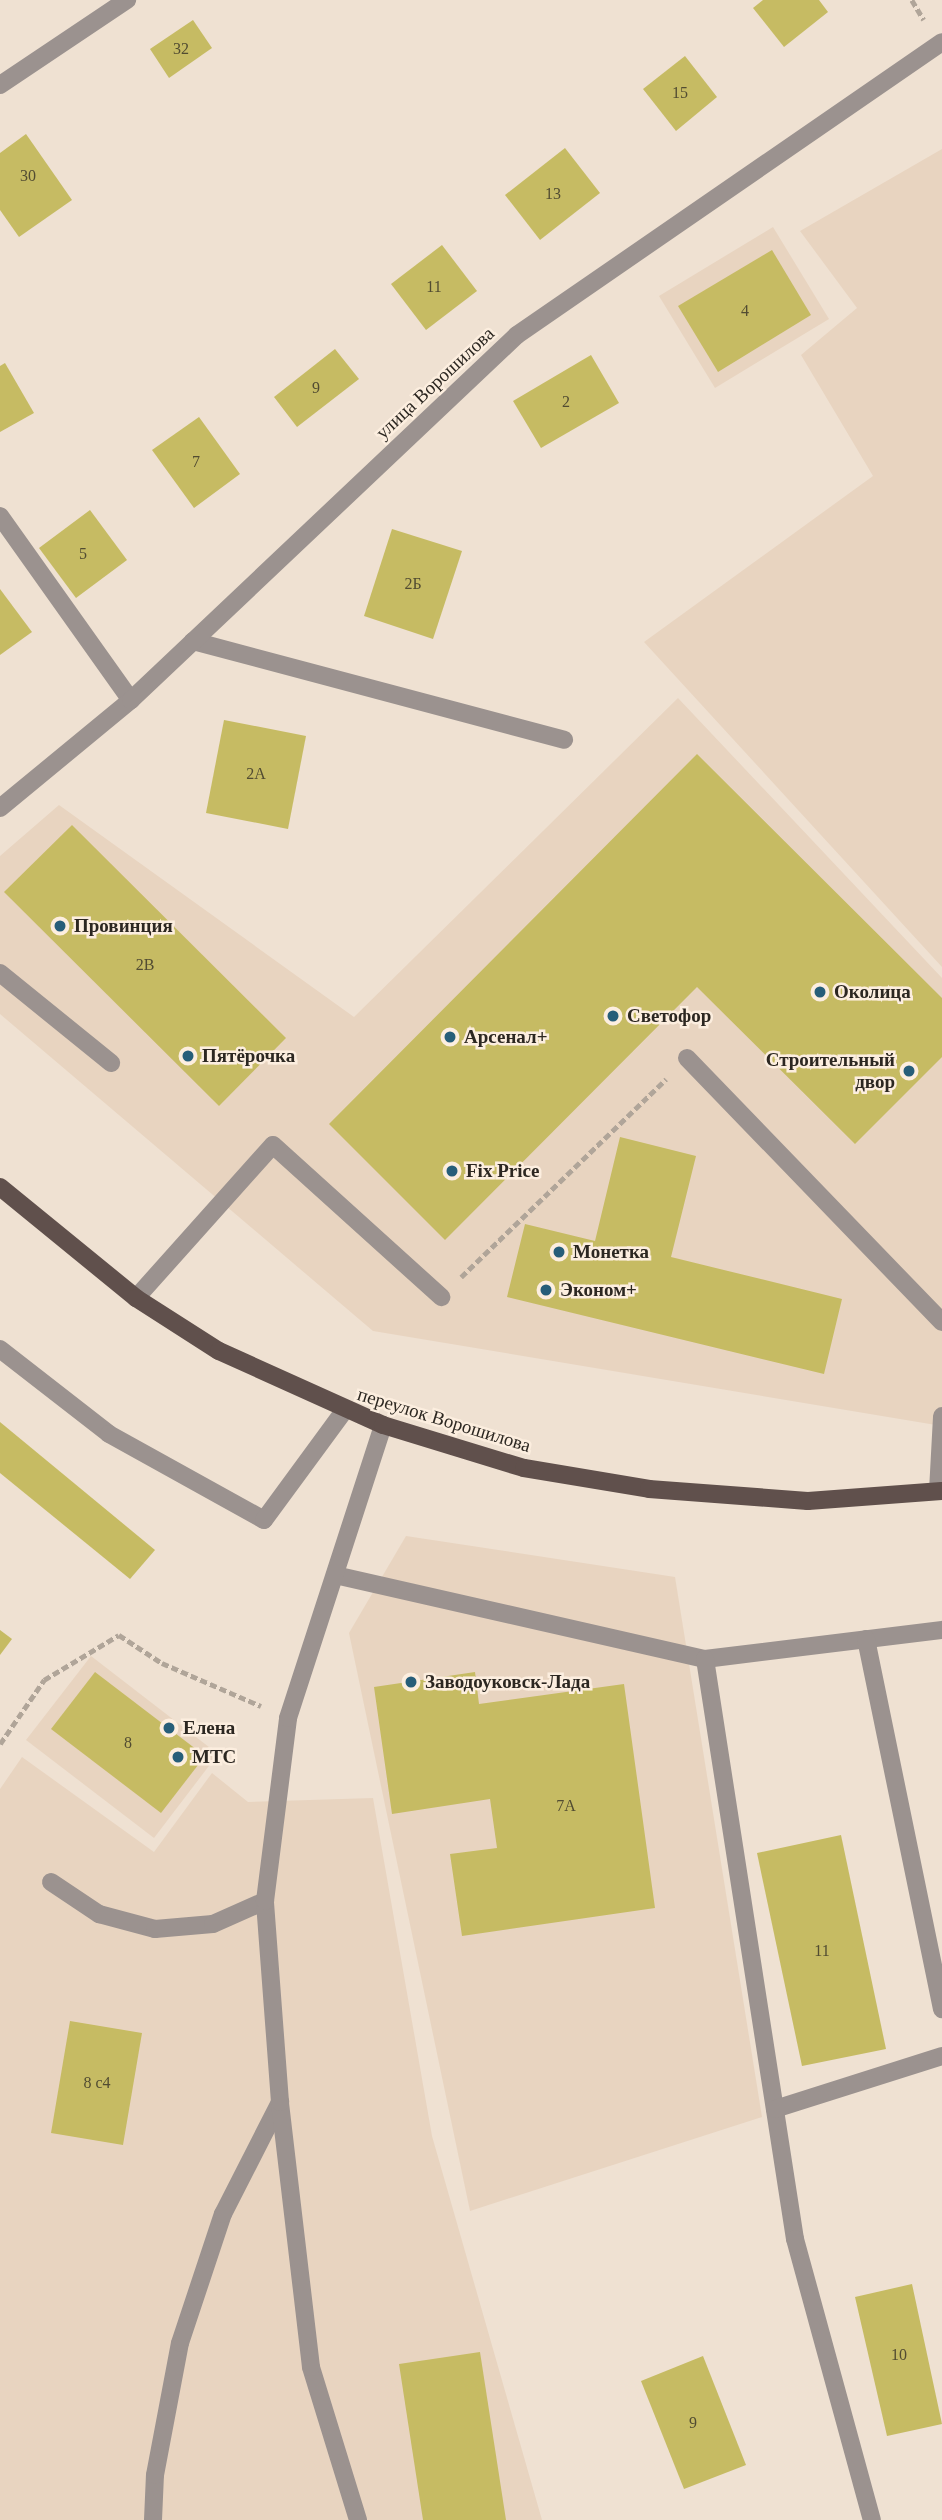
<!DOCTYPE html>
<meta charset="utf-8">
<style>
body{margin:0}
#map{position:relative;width:942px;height:2520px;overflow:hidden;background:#efe1d2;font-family:"Times New Roman",serif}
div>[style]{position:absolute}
.built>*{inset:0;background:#e8d4c0}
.building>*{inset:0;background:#c6bb63}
.path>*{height:4.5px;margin-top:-2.25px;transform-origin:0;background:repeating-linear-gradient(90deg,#b0a599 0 7px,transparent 0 10.5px)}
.service>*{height:18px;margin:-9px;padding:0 9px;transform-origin:9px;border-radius:9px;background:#9b928f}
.minor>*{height:18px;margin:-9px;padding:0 9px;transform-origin:9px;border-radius:9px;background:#9b928f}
.primary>*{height:18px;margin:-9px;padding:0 9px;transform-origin:9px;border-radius:9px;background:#60504c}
.dots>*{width:19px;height:19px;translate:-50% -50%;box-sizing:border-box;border:4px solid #fceedf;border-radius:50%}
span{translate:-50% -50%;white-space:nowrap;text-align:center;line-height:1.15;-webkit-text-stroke:5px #fceedf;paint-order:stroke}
.number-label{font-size:16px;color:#524c32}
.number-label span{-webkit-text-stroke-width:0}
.street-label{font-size:19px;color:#2c2721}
.poi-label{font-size:19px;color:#2c2721;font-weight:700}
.left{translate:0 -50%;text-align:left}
.right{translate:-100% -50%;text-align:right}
</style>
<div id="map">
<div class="built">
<div style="clip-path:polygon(942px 149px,942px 967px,644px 642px,873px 476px,801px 355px,857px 308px,800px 231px)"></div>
<div style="clip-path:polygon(773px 227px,829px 319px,715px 388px,659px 296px)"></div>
<div style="clip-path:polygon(678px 698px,942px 978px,942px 1426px,373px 1331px,0 1014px,0 856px,59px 805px,354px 1017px)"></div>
<div style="clip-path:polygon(406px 1536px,675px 1577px,762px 2117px,470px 2211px,349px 1633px)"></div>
<div style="clip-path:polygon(91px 1656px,218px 1754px,154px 1838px,26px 1740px)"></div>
<div style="clip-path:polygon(22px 1757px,154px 1852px,212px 1773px,248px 1802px,373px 1798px,432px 2136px,542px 2520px,0 2520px,0 1789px)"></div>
</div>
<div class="building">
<div style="clip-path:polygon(763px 0,819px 0,828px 12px,784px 47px,753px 8px)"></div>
<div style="clip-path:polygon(193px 20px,212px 48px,169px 78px,150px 49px)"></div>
<div style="clip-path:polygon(685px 56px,717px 97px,676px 131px,643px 89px)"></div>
<div style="clip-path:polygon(26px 134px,72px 200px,19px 237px,0 210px,0 153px)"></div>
<div style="clip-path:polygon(565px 148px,600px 193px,540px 240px,505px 195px)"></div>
<div style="clip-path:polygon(442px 245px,477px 291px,426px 330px,391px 284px)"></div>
<div style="clip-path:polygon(772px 250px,811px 315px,718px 372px,678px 306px)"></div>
<div style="clip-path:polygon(335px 349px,359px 379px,297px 427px,274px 397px)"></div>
<div style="clip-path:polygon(591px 355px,619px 403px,541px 448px,513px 401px)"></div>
<div style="clip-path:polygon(5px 363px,34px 413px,0 432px,0 366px)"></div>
<div style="clip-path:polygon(199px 417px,240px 474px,194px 508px,152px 450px)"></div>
<div style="clip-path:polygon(90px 510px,127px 560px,76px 598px,39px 548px)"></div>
<div style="clip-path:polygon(392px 529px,462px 551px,433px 639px,364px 616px)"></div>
<div style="clip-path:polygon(0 589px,32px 632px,0 655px)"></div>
<div style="clip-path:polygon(224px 720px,306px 736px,288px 829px,206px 813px)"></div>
<div style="clip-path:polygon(697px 754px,942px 998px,942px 1057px,855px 1144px,697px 987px,445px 1240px,329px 1124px)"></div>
<div style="clip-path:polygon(72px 825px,286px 1038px,219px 1106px,4px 892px)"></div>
<div style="clip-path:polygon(620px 1137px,696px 1156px,671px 1257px,842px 1299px,824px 1374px,507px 1297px,525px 1224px,595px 1241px)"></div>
<div style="clip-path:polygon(0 1422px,155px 1550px,130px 1579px,0 1473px)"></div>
<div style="clip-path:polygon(0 1630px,12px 1639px,0 1655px)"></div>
<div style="clip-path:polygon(95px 1672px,205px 1756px,161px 1813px,51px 1729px)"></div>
<div style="clip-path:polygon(475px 1672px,479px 1704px,624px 1684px,655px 1908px,462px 1936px,450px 1854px,497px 1848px,490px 1799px,392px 1814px,374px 1687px)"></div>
<div style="clip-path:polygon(841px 1835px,886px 2049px,802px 2066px,757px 1853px)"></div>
<div style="clip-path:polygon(70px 2021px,142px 2033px,123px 2145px,51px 2133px)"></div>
<div style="clip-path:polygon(912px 2284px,942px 2424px,887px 2436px,855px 2297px)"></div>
<div style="clip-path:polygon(480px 2352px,506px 2520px,423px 2520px,399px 2364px)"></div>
<div style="clip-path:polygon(703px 2356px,746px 2465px,684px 2489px,641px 2381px)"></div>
</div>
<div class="path">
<div style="left:912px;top:0;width:23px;rotate:59deg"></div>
<div style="left:461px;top:1277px;width:285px;rotate:-44deg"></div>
<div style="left:0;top:1744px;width:78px;rotate:-55.5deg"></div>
<div style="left:44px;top:1680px;width:87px;rotate:-31deg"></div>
<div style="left:119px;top:1635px;width:51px;rotate:33.1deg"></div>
<div style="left:162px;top:1663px;width:108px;rotate:23.5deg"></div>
</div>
<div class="service">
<div style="left:193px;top:641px;width:384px;rotate:14.9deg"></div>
<div style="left:0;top:973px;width:143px;rotate:39deg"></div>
<div style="left:687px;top:1058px;width:367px;rotate:46deg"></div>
<div style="left:136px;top:1298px;width:205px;rotate:-48.2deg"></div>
<div style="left:273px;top:1145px;width:227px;rotate:42.1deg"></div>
<div style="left:0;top:1349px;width:138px;rotate:37.9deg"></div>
<div style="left:109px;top:1434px;width:177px;rotate:29deg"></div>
<div style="left:264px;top:1520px;width:135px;rotate:-53.7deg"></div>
<div style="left:938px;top:1491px;width:75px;rotate:-86.9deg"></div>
<div style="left:335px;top:1575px;width:379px;rotate:12.8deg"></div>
<div style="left:705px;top:1659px;width:239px;rotate:-7deg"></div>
<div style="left:866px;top:1639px;width:378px;rotate:78.4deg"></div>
<div style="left:705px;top:1659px;width:587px;rotate:81.18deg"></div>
<div style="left:795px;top:2239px;width:291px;rotate:74.7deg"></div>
<div style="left:51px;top:1882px;width:58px;rotate:33.7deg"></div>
<div style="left:99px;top:1914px;width:58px;rotate:15deg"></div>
<div style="left:155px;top:1929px;width:58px;rotate:-4.9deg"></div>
<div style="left:213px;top:1924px;width:57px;rotate:-23.9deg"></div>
<div style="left:775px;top:2109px;width:175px;rotate:-17.6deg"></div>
<div style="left:153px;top:2520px;width:45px;rotate:-87.5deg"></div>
<div style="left:155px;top:2475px;width:134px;rotate:-79.3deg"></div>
<div style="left:180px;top:2343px;width:136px;rotate:-71.6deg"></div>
<div style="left:223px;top:2214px;width:126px;rotate:-63deg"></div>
<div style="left:358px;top:2520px;width:160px;rotate:-107.1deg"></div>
<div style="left:311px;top:2367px;width:267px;rotate:-96.7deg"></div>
<div style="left:280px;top:2102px;width:202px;rotate:-94.3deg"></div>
<div style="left:265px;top:1901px;width:184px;rotate:-82.8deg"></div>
<div style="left:288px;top:1718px;width:308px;rotate:-72deg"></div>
</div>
<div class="minor">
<div style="left:0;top:85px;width:153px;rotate:-33.8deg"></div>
<div style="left:0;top:516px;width:226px;rotate:54.6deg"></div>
<div style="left:0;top:808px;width:170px;rotate:-39.5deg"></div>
<div style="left:131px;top:700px;width:531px;rotate:-43.4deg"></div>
<div style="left:517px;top:335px;width:516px;rotate:-34.58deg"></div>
</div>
<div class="primary">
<div style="left:0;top:1187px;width:176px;rotate:39.2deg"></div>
<div style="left:136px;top:1298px;width:98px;rotate:32.6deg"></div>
<div style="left:219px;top:1351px;width:180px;rotate:24.3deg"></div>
<div style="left:383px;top:1425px;width:147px;rotate:17deg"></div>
<div style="left:524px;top:1468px;width:127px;rotate:9.5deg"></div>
<div style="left:649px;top:1489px;width:159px;rotate:4.3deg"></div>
<div style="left:808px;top:1501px;width:134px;rotate:-4.3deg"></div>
</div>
<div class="dots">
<div style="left:60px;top:926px;background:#275e79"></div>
<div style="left:820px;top:992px;background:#275e79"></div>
<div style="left:613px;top:1016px;background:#275e79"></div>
<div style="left:450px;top:1037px;background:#275e79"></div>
<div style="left:188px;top:1056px;background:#275e79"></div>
<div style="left:909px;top:1071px;background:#275e79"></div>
<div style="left:452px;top:1171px;background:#275e79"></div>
<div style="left:559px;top:1252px;background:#275e79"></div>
<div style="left:546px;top:1290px;background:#275e79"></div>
<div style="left:411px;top:1682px;background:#275e79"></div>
<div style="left:169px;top:1728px;background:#275e79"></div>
<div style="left:178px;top:1757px;background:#275e79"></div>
</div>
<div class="number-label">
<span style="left:181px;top:49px">32</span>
<span style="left:680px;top:93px">15</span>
<span style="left:28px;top:176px">30</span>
<span style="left:553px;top:194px">13</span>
<span style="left:434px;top:287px">11</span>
<span style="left:745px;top:311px">4</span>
<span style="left:316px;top:388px">9</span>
<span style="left:566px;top:402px">2</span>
<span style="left:196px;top:462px">7</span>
<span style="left:83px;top:554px">5</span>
<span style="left:413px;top:584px">2Б</span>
<span style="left:256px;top:774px">2А</span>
<span style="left:145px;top:965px">2В</span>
<span style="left:128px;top:1743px">8</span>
<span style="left:566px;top:1806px">7А</span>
<span style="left:822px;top:1951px">11</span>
<span style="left:97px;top:2083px">8 с4</span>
<span style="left:899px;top:2355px">10</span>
<span style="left:693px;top:2423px">9</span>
</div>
<div class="street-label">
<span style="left:435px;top:383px;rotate:-43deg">улица Ворошилова</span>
<span style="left:444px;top:1420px;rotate:17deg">переулок Ворошилова</span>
</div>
<div class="poi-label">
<span class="left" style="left:74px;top:926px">Провинция</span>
<span class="left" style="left:834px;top:992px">Околица</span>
<span class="left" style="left:627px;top:1016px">Светофор</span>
<span class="left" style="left:464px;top:1037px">Арсенал+</span>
<span class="left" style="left:202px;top:1056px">Пятёрочка</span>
<span class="right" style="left:895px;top:1071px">Строительный<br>двор</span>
<span class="left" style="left:466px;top:1171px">Fix Price</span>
<span class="left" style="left:573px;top:1252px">Монетка</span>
<span class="left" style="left:560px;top:1290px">Эконом+</span>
<span class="left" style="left:425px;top:1682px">Заводоуковск-Лада</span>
<span class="left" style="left:183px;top:1728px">Елена</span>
<span class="left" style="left:192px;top:1757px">МТС</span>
</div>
</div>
